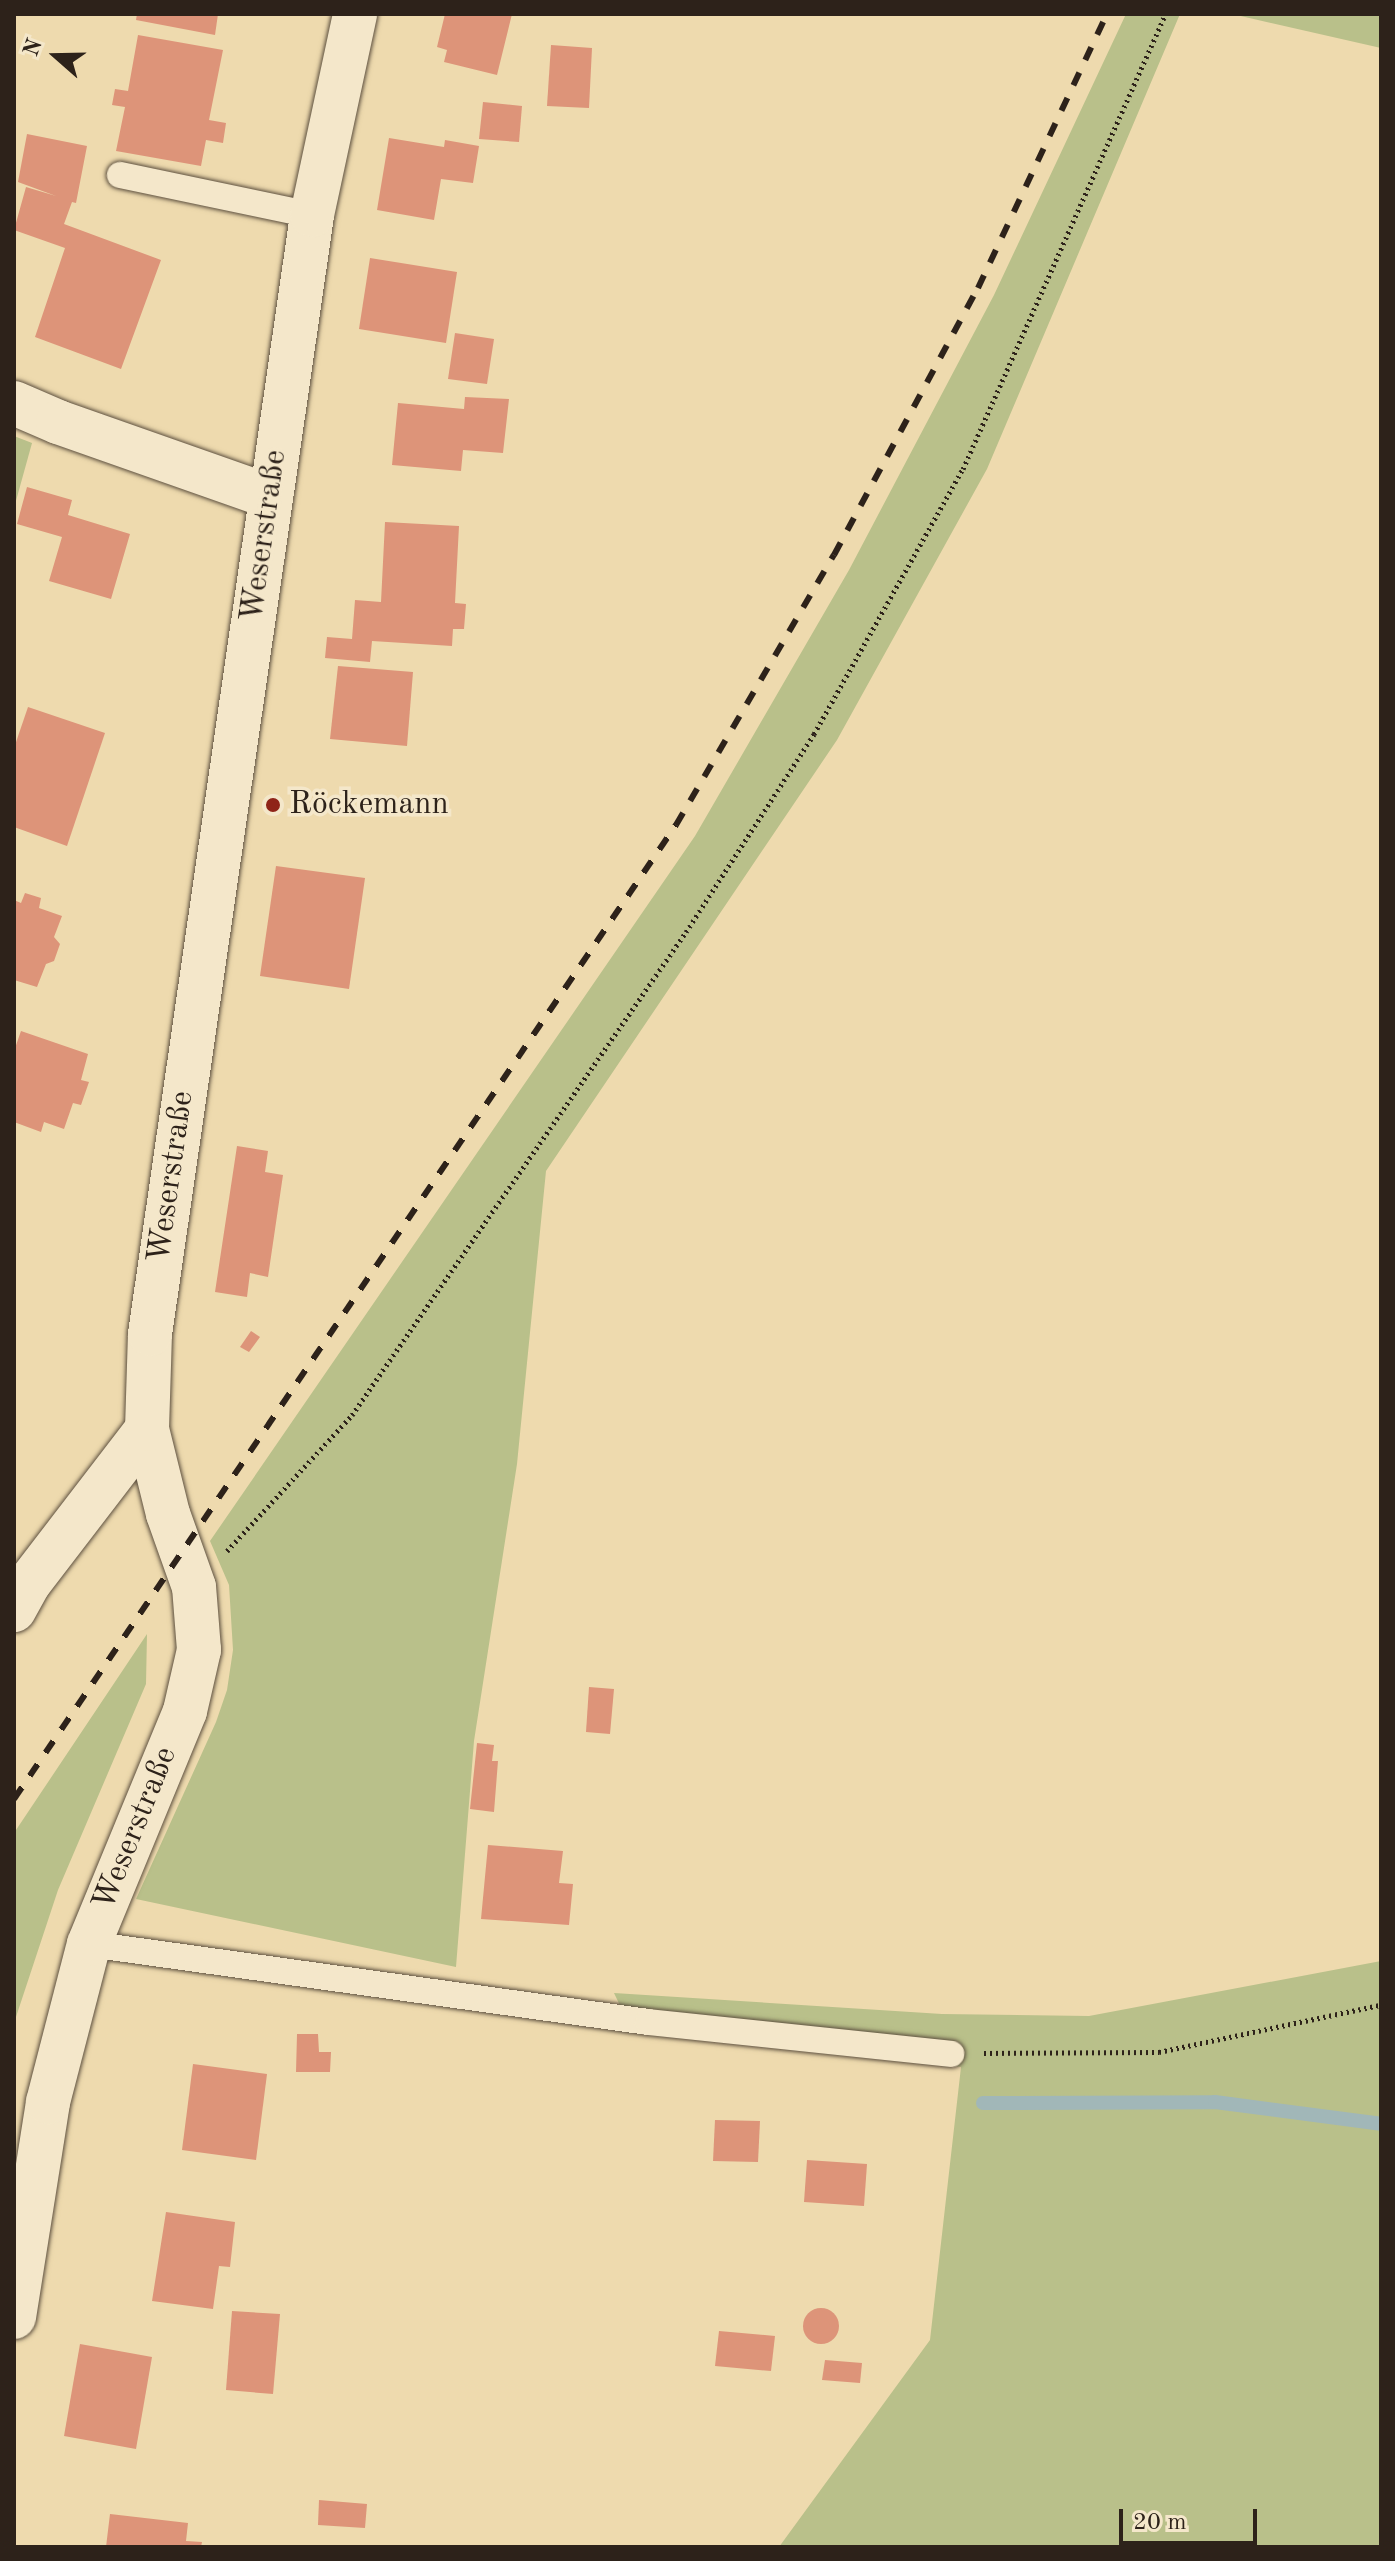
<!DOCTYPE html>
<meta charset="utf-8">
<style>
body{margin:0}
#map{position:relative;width:1395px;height:2561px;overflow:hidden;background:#eedaae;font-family:"Old Standard TT",serif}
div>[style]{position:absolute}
.green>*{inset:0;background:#b9c08a}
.stream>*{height:14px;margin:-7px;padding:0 7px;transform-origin:7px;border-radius:7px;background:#a1b7b8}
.building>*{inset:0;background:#dd9479}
.round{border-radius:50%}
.path>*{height:5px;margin-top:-2.5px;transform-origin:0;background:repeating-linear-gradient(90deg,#2d221a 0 2px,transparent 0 6px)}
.roads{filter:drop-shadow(0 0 2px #5d503f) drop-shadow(0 0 2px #5d503f)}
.service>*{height:26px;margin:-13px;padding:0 13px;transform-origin:13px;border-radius:13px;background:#f4e7ca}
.minor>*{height:44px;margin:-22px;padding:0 22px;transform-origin:22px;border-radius:22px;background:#f4e7ca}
.secondary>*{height:44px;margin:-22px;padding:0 22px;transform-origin:22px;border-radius:22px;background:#f4e7ca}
.rail>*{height:6px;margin-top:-3px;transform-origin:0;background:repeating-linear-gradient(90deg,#2d221a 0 14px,transparent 0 28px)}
.dots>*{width:22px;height:22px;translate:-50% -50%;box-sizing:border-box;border:4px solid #f4e7ca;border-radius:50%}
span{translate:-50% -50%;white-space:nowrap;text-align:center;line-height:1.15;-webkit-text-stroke:7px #f4e7ca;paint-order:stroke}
.street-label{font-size:32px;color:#2d221a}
.poi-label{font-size:32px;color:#2d221a}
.left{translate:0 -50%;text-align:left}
.frame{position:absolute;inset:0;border:16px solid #2d221a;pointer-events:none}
.north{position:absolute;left:16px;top:16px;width:80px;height:80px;-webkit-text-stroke:6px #f4e7ca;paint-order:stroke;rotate:290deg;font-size:22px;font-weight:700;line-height:32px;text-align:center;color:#2d221a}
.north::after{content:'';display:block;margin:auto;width:28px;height:36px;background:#2d221a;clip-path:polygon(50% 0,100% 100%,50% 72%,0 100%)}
.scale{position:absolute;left:1119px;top:2509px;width:138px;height:36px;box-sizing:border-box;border:4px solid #2d221a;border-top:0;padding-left:10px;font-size:24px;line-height:28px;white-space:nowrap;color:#2d221a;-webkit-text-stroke:6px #f4e7ca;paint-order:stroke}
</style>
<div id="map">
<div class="green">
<div style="clip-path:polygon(1126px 14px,1180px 14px,987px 469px,837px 740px,546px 1171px,517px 1464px,474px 1741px,456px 1967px,136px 1899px,216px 1722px,227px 1690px,233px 1650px,229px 1585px,210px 1541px,695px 836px,849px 570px,994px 295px)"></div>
<div style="clip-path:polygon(1232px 14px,1381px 14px,1381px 48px)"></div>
<div style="clip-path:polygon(14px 436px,32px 443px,14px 508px)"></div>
<div style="clip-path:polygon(147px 1634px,146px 1684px,58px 1890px,14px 2023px,14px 1833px)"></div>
<div style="clip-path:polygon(1381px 1961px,1381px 2547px,779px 2547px,930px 2340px,961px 2067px,625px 2016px,614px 1993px,942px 2014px,1089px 2016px)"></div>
</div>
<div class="stream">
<div style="left:983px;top:2103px;width:232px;rotate:-0.2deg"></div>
<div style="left:1215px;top:2102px;width:167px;rotate:7.5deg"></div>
</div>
<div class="building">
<div style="clip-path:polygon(137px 14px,218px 14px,215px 35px,136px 20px)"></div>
<div style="clip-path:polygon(445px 14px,512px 14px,497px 75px,444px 62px,447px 50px,437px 47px)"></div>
<div style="clip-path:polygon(138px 35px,223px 50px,209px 120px,226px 123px,223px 143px,206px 140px,201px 166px,116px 151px,125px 107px,112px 105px,115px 89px,128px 91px)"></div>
<div style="clip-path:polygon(551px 45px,592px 48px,589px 108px,547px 106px)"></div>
<div style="clip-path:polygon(483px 102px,522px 106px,519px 142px,479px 139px)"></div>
<div style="clip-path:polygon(27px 134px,87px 146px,76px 203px,72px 202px,64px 224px,161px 260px,121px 369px,35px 337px,65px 248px,14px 230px,26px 187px,56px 196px,18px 182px)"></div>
<div style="clip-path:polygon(389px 138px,444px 147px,445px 140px,479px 146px,473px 183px,441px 179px,434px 220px,377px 210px)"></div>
<div style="clip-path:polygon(370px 258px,457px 272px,446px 343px,359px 329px)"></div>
<div style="clip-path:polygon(455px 333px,494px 339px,487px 384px,448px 379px)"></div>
<div style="clip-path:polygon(465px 397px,509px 399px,503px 453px,463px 450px,461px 471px,392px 465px,398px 403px,464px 409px)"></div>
<div style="clip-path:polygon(27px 487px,72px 500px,68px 515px,130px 534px,111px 599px,49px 581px,62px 537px,17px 524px)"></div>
<div style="clip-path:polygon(385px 522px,459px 526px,455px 603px,466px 604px,464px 629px,453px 629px,452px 646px,372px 641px,370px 662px,325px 658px,327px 637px,352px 639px,355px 600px,381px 602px)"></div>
<div style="clip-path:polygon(338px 666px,413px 672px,407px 746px,330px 739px)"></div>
<div style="clip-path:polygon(28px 707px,105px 733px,67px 846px,14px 827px,14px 748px)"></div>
<div style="clip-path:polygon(276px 866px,365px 878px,349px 989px,260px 976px)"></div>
<div style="clip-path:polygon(25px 893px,41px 898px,39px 908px,62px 916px,54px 937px,60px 944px,54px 961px,46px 964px,37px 987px,14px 980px,14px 900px,21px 903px)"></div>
<div style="clip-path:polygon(21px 1031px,88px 1054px,81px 1080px,89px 1082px,81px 1105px,73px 1103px,64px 1129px,44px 1122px,41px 1132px,14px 1122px,14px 1051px)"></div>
<div style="clip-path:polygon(237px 1146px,268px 1151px,265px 1172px,283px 1175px,268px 1277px,250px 1273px,247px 1297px,215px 1292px)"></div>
<div style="clip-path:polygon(251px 1331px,260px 1337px,249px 1352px,240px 1347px)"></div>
<div style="clip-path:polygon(589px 1687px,614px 1689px,610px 1734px,586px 1732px)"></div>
<div style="clip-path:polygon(477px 1743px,494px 1745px,492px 1761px,498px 1761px,494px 1812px,470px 1809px)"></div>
<div style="clip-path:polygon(488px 1845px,563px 1851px,559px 1883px,573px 1884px,569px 1925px,481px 1919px)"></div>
<div style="clip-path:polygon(297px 2034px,318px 2034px,319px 2052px,331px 2052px,330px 2072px,296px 2072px)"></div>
<div style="clip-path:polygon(193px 2064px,267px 2074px,256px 2160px,182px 2150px)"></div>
<div style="clip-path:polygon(715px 2120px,760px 2121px,758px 2162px,713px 2161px)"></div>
<div style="clip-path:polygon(807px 2160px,867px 2164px,864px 2206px,804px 2202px)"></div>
<div style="clip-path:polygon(166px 2212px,235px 2222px,230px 2267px,219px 2266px,213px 2309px,152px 2301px)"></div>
<div class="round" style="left:803px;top:2308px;width:36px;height:36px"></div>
<div style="clip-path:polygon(232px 2311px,280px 2314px,273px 2394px,226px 2390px)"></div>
<div style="clip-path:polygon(719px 2331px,775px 2336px,771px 2371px,715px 2366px)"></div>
<div style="clip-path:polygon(80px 2344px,152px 2357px,136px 2449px,64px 2436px)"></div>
<div style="clip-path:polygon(825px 2360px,862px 2363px,860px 2383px,822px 2380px)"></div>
<div style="clip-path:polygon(319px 2500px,367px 2504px,365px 2528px,318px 2525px)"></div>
<div style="clip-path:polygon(110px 2514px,188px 2523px,186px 2541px,202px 2542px,201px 2547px,106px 2547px)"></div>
</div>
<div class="path">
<div style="left:227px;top:1551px;width:185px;rotate:-47.4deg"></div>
<div style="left:352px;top:1415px;width:587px;rotate:-55.34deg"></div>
<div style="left:686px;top:932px;width:236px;rotate:-57.1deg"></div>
<div style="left:814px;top:734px;width:304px;rotate:-60.7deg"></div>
<div style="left:963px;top:469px;width:498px;rotate:-66deg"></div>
<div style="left:984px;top:2053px;width:175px;rotate:-0.3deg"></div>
<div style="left:1159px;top:2052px;width:227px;rotate:-12deg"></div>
</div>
<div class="roads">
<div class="service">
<div style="left:120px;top:175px;width:196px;rotate:11.8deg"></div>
<div style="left:89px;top:1944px;width:564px;rotate:7.94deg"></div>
<div style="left:648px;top:2022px;width:305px;rotate:6deg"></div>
</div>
<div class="minor">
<div style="left:14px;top:403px;width:48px;rotate:23.4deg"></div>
<div style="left:58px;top:422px;width:226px;rotate:19.4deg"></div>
<div style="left:14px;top:1610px;width:31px;rotate:-61deg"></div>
<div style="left:29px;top:1583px;width:194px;rotate:-52.5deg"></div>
</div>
<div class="secondary">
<div style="left:14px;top:2317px;width:218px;rotate:-81deg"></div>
<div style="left:48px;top:2102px;width:163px;rotate:-75.5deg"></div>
<div style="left:89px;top:1944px;width:252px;rotate:-67.6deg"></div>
<div style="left:185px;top:1711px;width:63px;rotate:-77.1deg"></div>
<div style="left:199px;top:1650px;width:63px;rotate:-94.5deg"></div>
<div style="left:194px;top:1587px;width:77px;rotate:-109.6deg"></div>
<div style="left:168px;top:1514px;width:88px;rotate:-103.9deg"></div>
<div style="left:147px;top:1429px;width:95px;rotate:-88.2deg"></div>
<div style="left:150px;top:1334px;width:1131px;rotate:-81.76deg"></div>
<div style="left:312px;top:215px;width:206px;rotate:-77.9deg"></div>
</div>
</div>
<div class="rail">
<div style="left:14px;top:1799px;width:1178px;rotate:-55.8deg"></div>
<div style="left:676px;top:825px;width:313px;rotate:-59.7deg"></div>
<div style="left:834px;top:555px;width:303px;rotate:-61.7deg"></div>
<div style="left:978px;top:288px;width:303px;rotate:-64.8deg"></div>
</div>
<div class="dots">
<div style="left:273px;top:805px;background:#8f2418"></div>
</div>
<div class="street-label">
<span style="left:265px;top:536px;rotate:-82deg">Weserstraße</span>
<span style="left:172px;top:1177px;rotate:-82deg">Weserstraße</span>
<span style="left:136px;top:1829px;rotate:-68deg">Weserstraße</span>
</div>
<div class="poi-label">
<span class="left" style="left:289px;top:805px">Röckemann</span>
</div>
<div class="frame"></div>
<div class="north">N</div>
<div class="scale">20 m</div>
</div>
